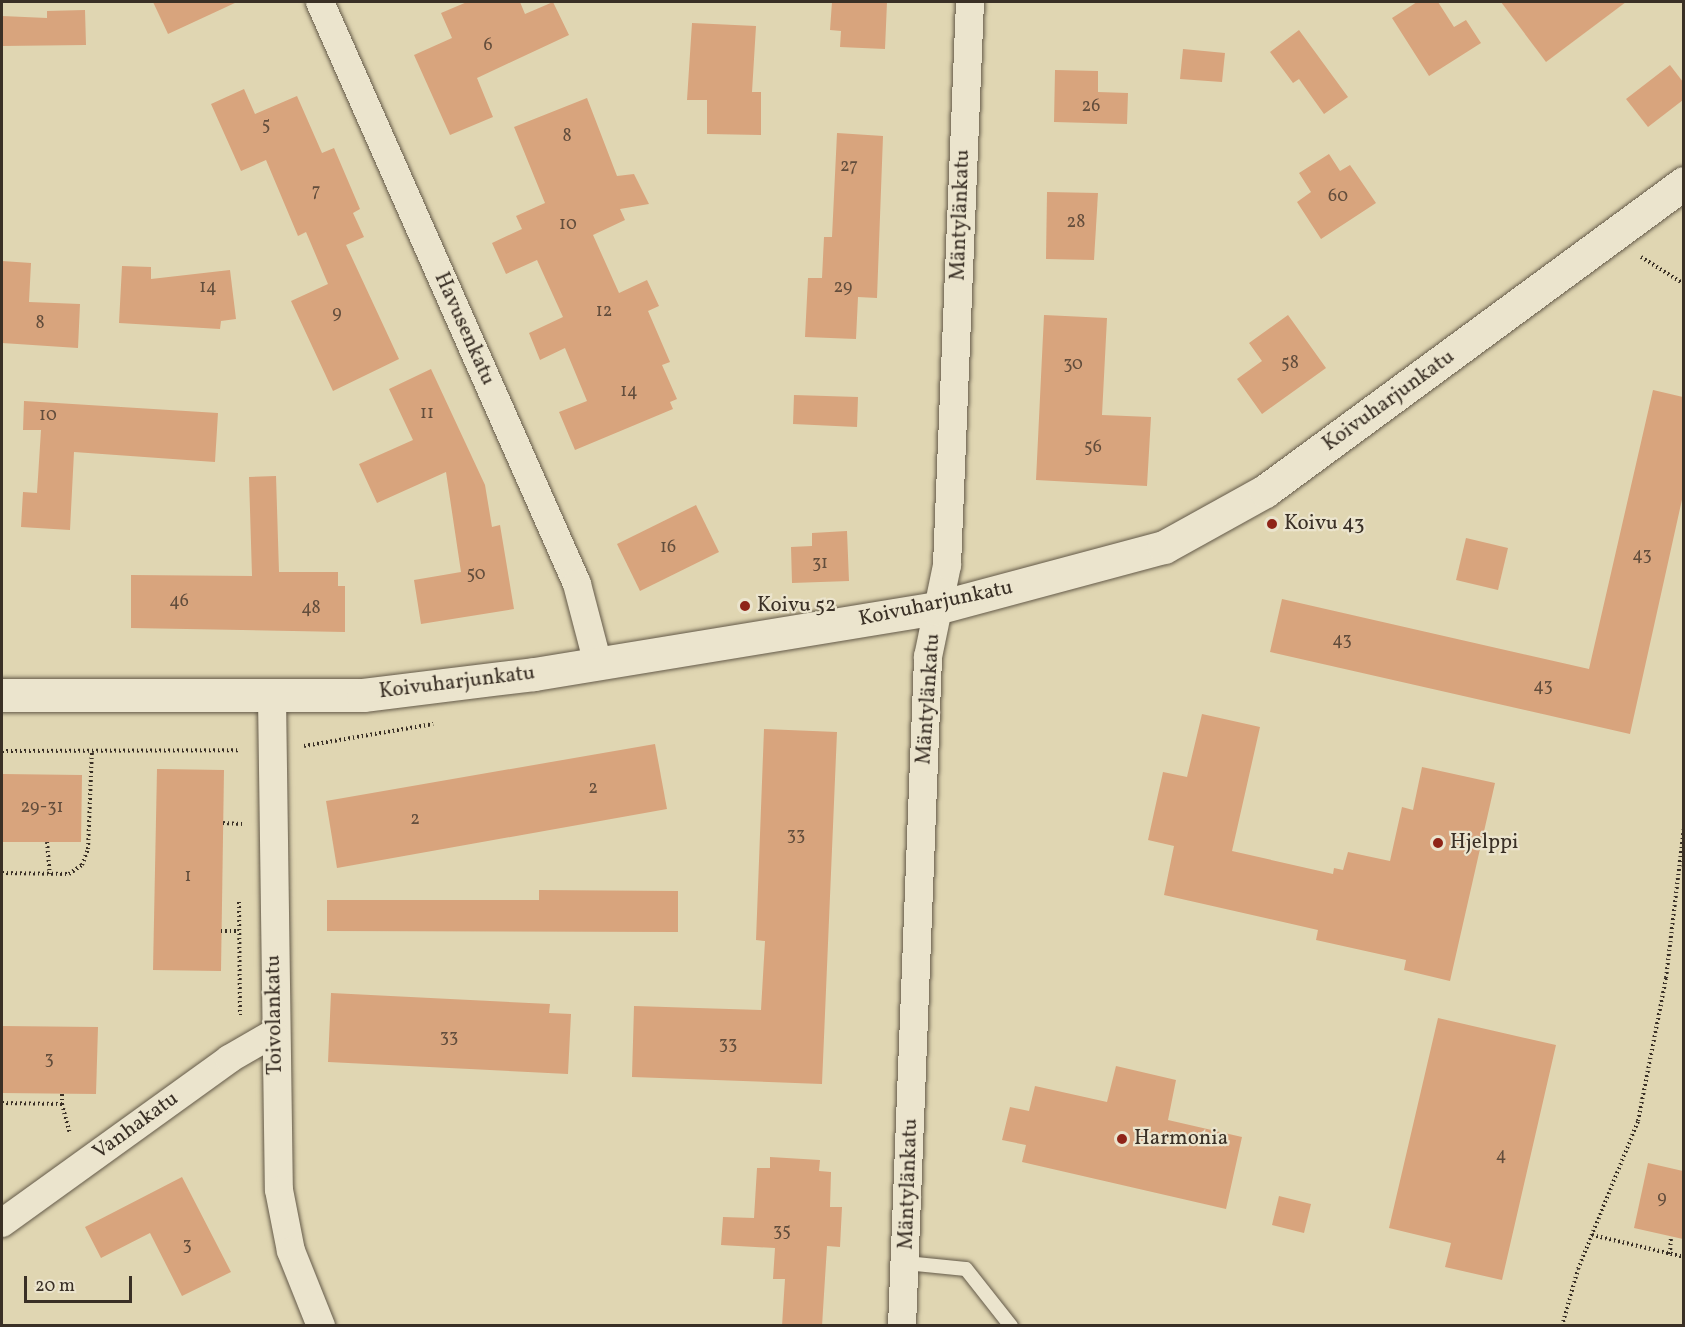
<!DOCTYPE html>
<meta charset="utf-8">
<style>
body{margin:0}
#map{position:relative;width:1685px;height:1327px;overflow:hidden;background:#e0d6b2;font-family:Vollkorn,serif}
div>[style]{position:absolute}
.building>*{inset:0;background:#d8a47d}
.path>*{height:4px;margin-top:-2px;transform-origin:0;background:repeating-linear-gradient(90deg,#3a3026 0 1.5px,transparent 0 4.5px)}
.roads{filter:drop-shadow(0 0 2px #645a49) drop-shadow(0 0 2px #645a49)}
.service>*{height:14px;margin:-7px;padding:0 7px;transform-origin:7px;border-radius:7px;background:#ebe4cd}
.minor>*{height:28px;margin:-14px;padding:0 14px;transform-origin:14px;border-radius:14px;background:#ebe4cd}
.tertiary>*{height:33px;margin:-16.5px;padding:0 16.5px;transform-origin:16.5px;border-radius:16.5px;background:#ebe4cd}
.dots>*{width:16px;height:16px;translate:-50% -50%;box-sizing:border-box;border:3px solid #ebe4cd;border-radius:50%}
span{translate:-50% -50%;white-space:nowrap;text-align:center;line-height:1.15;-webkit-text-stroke:4.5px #ebe4cd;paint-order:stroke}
.number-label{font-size:18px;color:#624d3c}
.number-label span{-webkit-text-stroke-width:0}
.street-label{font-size:21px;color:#3a3026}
.poi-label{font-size:21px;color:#3a3026}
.left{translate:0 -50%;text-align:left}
.frame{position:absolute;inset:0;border:3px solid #3a3026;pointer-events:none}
.scale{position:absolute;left:24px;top:1276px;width:108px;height:27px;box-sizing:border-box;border:3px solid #3a3026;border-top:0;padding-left:8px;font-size:18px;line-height:21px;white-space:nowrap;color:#3a3026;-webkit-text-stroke:4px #ebe4cd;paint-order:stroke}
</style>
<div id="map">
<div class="building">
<div style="clip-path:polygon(153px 2px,237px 2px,168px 34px)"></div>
<div style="clip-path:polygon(467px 2px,520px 2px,525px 14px,553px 2px,569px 35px,477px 78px,493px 117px,450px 135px,414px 55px,452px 38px,441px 13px)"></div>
<div style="clip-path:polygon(832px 2px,887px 2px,885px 49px,840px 47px,841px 31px,830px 30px)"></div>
<div style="clip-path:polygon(1417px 2px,1438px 2px,1454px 27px,1466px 20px,1481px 43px,1429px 76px,1392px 18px)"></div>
<div style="clip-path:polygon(1501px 2px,1626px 2px,1546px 62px)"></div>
<div style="clip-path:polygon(85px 10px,86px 45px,2px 46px,2px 16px,47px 18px,47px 11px)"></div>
<div style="clip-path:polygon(692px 23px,756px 26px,752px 92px,761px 92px,761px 135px,707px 134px,707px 100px,687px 100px)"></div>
<div style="clip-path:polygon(1299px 30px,1348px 97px,1324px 114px,1299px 79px,1293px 83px,1270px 52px)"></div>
<div style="clip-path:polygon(1183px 49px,1225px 53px,1222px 82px,1180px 79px)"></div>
<div style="clip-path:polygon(1670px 65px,1683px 82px,1683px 100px,1648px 127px,1626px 99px)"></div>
<div style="clip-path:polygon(1055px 70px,1098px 71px,1098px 92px,1128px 93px,1127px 124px,1054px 122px)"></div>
<div style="clip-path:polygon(244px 89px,255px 114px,297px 96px,322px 153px,334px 148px,360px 209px,353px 213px,364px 237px,346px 245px,399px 359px,333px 391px,291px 301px,328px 284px,306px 232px,298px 236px,266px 160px,241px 171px,211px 104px)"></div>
<div style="clip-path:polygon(587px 98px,617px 176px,634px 174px,649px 204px,620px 209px,625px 220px,593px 235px,619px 293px,647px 280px,659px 306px,648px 311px,670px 362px,662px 365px,677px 399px,670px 402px,673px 409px,575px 450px,559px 412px,587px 401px,565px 348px,540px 360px,529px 333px,563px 317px,537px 260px,506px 274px,492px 243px,522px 229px,516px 216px,545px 203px,514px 127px)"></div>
<div style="clip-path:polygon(837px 133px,883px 136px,877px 298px,858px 297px,856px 339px,805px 337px,808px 278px,822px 278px,824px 237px,832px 237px)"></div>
<div style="clip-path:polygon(1329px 154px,1340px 171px,1350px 165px,1376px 203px,1321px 239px,1297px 202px,1311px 192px,1299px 173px)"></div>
<div style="clip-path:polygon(1047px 192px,1098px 193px,1094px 260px,1046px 259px)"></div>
<div style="clip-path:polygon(2px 261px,31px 263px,29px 302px,80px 304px,78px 348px,2px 343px)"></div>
<div style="clip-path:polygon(122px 266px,151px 267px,151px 279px,230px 270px,236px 319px,221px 321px,220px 329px,119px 323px)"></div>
<div style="clip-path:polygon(1044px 315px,1107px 318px,1102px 415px,1151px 417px,1147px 486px,1036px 480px)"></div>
<div style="clip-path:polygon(1288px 315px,1326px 368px,1262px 414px,1237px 379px,1262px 361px,1249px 343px)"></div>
<div style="clip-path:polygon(431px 369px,485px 485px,492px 527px,500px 525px,514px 609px,421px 624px,414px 580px,461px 572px,446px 472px,377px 503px,359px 464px,413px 440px,389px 389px)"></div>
<div style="clip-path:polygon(1653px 390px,1683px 397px,1683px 495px,1630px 734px,1270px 652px,1282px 599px,1589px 669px)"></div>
<div style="clip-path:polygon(794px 395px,858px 397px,857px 427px,793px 424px)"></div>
<div style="clip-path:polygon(24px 401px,218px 413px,215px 462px,74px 452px,70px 530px,21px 527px,23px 492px,37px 493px,41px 430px,23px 430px)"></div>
<div style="clip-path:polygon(276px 476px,279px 572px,338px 572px,338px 586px,345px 586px,345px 632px,131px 628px,131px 575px,252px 576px,249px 477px)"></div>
<div style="clip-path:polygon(696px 505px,719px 552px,640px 591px,617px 544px)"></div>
<div style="clip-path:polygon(847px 531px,849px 581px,792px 583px,791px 547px,812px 546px,812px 533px)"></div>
<div style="clip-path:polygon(1466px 538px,1508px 548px,1498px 590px,1456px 580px)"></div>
<div style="clip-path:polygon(1202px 714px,1260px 727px,1232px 851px,1333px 874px,1334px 868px,1343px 870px,1348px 852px,1390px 861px,1402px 807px,1413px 810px,1422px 767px,1495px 783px,1450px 981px,1404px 970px,1406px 960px,1316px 940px,1318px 930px,1164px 895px,1174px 846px,1148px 840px,1163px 772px,1187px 777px)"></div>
<div style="clip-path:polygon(764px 729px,837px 732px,822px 1084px,632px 1077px,634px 1006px,761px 1010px,765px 941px,756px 940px)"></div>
<div style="clip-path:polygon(655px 744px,667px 809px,337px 868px,326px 801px)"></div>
<div style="clip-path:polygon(157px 769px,224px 770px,221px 971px,153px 970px)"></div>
<div style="clip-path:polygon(2px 774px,82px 775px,81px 842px,2px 842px)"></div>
<div style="clip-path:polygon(539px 890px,678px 891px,678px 932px,327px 931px,327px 900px,539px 900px)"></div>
<div style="clip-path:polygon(331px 993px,550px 1004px,549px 1013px,571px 1014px,568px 1074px,328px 1062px)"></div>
<div style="clip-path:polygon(1438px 1018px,1556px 1045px,1502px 1280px,1445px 1267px,1451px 1243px,1389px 1228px)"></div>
<div style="clip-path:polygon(2px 1026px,98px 1027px,96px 1094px,2px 1093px)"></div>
<div style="clip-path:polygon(1116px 1066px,1176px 1080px,1168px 1120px,1242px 1137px,1226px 1209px,1022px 1162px,1026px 1145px,1002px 1140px,1010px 1107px,1029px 1111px,1035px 1086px,1107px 1102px)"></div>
<div style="clip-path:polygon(770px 1157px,820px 1160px,819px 1171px,831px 1172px,830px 1207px,842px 1207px,840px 1247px,827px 1246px,822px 1326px,782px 1326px,785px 1279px,773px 1279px,775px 1248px,721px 1245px,723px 1217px,754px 1218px,757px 1168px,770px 1168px)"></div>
<div style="clip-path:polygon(1648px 1163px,1683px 1171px,1683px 1239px,1634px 1228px)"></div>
<div style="clip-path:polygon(182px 1177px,231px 1272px,182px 1296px,150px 1233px,101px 1258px,85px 1227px)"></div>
<div style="clip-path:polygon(1279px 1196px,1311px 1204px,1304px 1233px,1272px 1225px)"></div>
</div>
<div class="path">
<div style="left:1641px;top:257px;width:51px;rotate:32.1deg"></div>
<div style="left:304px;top:746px;width:131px;rotate:-9.7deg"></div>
<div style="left:2px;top:751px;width:238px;rotate:-0.2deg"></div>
<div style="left:223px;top:823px;width:19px;rotate:3deg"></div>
<div style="left:47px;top:842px;width:32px;rotate:85deg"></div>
<div style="left:2px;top:873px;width:67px;rotate:0.9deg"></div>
<div style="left:69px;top:874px;width:16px;rotate:-35deg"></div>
<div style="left:82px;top:865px;width:17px;rotate:-69deg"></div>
<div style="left:88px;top:849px;width:98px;rotate:-87.7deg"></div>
<div style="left:239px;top:902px;width:113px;rotate:89.5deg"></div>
<div style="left:221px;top:931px;width:18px"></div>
<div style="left:62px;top:1094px;width:10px;rotate:90deg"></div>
<div style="left:2px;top:1103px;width:60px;rotate:1deg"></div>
<div style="left:62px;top:1104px;width:31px;rotate:75deg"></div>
<div style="left:1592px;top:1235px;width:95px;rotate:13.4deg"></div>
<div style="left:1670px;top:1254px;width:17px;rotate:-87deg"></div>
<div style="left:1562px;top:1326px;width:59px;rotate:-74.3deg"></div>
<div style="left:1578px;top:1269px;width:160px;rotate:-67.9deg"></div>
<div style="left:1638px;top:1121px;width:146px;rotate:-78.9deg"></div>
<div style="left:1666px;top:978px;width:151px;rotate:-83.2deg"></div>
</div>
<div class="roads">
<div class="service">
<div style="left:906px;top:1263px;width:60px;rotate:5.7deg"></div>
<div style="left:966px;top:1269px;width:73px;rotate:51.7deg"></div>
</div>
<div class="minor">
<div style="left:320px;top:2px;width:636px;rotate:66.17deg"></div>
<div style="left:577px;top:584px;width:79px;rotate:75.3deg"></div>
<div style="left:272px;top:697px;width:493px;rotate:89.2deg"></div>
<div style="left:279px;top:1190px;width:62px;rotate:78.9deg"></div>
<div style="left:291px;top:1251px;width:81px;rotate:68.2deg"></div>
<div style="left:2px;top:1223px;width:280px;rotate:-35.8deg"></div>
<div style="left:229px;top:1059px;width:52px;rotate:-30deg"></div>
<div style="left:902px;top:1326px;width:670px;rotate:-87.77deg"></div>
<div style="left:928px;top:657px;width:94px;rotate:-78.3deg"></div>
<div style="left:947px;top:565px;width:563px;rotate:-87.66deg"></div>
</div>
<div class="tertiary">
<div style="left:2px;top:695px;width:361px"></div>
<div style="left:363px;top:695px;width:172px;rotate:-7deg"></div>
<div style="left:534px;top:674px;width:407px;rotate:-9.3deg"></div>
<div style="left:936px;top:608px;width:236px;rotate:-15deg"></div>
<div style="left:1164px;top:547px;width:115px;rotate:-29deg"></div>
<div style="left:1265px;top:491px;width:520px;rotate:-36.32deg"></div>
</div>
</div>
<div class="dots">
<div style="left:1272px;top:524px;background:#8f2418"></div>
<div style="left:745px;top:606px;background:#8f2418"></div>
<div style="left:1438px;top:843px;background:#8f2418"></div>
<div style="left:1122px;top:1139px;background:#8f2418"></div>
</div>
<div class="number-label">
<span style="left:488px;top:46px">6</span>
<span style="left:1091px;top:107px">26</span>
<span style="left:266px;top:126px">5</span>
<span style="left:567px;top:137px">8</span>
<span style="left:849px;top:167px">27</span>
<span style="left:316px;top:192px">7</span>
<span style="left:1338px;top:197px">60</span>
<span style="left:1076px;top:223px">28</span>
<span style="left:568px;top:225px">10</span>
<span style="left:208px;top:288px">14</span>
<span style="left:843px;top:288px">29</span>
<span style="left:604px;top:312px">12</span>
<span style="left:337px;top:314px">9</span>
<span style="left:40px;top:324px">8</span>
<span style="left:1290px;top:364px">58</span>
<span style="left:1073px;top:365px">30</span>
<span style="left:629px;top:392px">14</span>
<span style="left:427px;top:414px">11</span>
<span style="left:48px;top:416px">10</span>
<span style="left:1093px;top:448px">56</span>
<span style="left:668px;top:548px">16</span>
<span style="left:1642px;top:556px">43</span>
<span style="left:820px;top:564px">31</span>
<span style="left:476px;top:575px">50</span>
<span style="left:179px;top:602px">46</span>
<span style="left:311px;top:609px">48</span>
<span style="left:1342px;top:641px">43</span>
<span style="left:1543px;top:687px">43</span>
<span style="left:593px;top:789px">2</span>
<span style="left:42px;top:808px">29-31</span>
<span style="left:415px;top:820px">2</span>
<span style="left:796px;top:836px">33</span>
<span style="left:188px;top:877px">1</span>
<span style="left:449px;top:1038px">33</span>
<span style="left:728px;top:1045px">33</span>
<span style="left:49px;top:1060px">3</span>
<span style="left:1501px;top:1156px">4</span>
<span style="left:1662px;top:1199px">9</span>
<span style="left:782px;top:1232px">35</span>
<span style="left:187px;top:1246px">3</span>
</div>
<div class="street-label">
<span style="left:961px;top:215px;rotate:-88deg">Mäntylänkatu</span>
<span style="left:464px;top:329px;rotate:66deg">Havusenkatu</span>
<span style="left:1389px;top:401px;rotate:-36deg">Koivuharjunkatu</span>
<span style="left:936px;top:604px;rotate:-12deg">Koivuharjunkatu</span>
<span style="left:457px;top:683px;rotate:-7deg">Koivuharjunkatu</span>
<span style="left:929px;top:699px;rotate:-86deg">Mäntylänkatu</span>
<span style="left:275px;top:1015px;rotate:-91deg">Toivolankatu</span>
<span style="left:136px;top:1126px;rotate:-36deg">Vanhakatu</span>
<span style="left:909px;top:1184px;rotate:-88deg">Mäntylänkatu</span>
</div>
<div class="poi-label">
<span class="left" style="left:1284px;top:524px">Koivu 43</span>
<span class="left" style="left:757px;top:606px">Koivu 52</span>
<span class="left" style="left:1450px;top:843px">Hjelppi</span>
<span class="left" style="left:1134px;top:1139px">Harmonia</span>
</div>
<div class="frame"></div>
<div class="scale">20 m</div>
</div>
